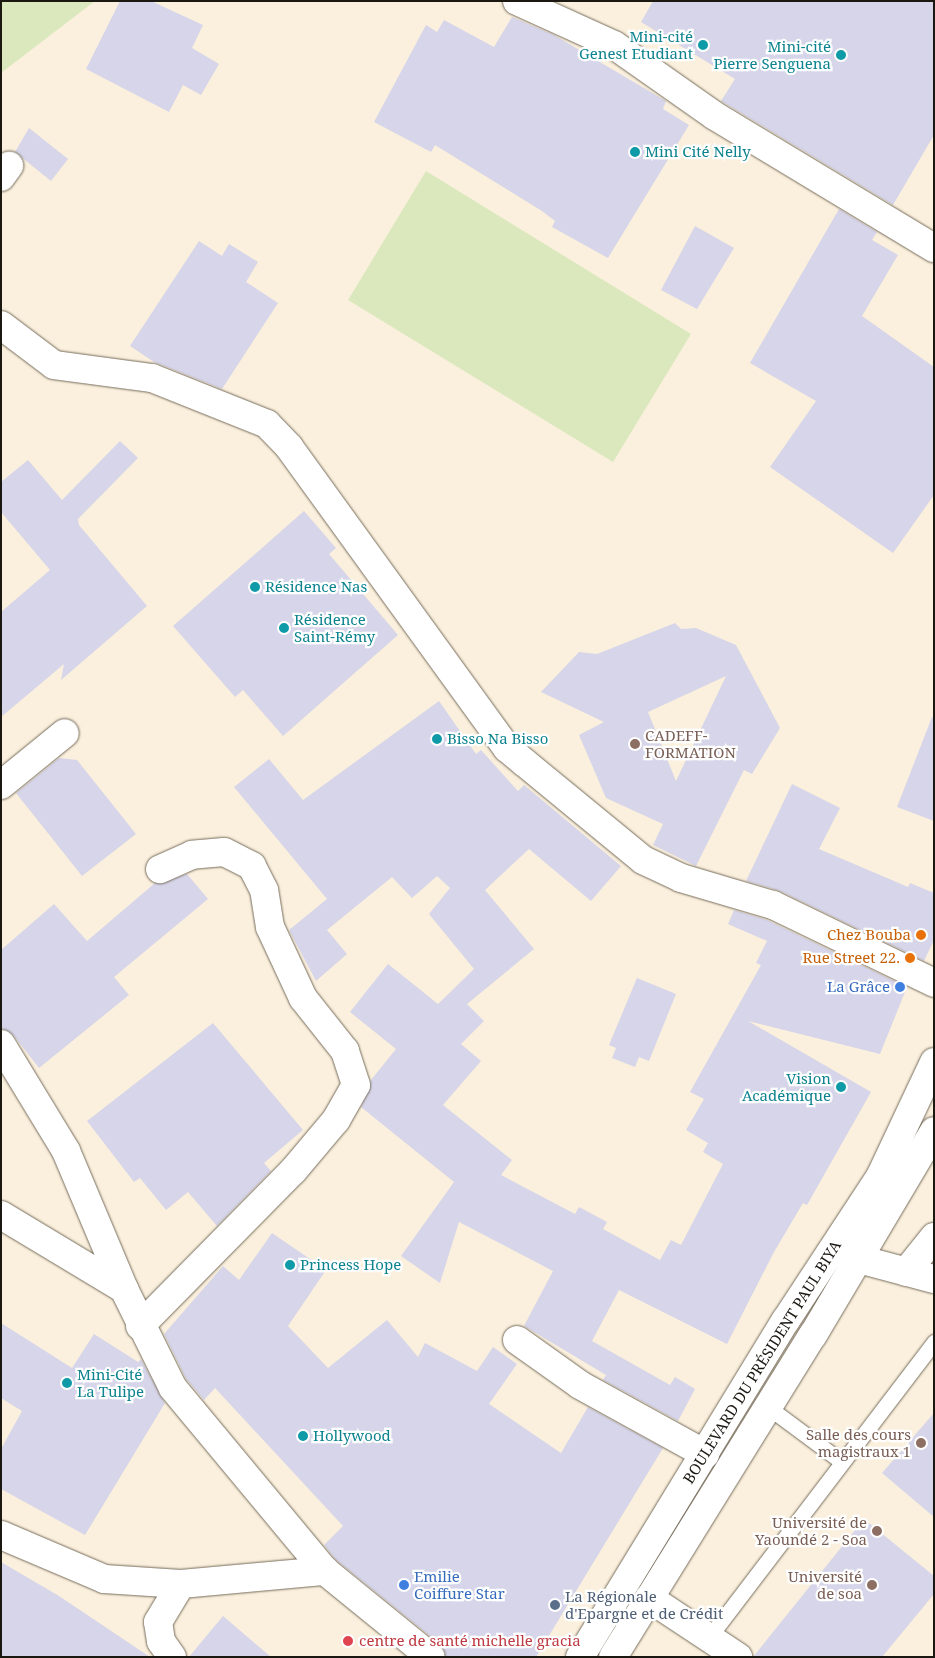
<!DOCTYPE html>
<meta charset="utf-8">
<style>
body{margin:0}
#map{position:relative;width:935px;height:1658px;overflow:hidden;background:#fbf0dd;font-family:"Noto Serif",serif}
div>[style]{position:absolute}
.green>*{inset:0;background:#dbe8bd}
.building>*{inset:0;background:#d6d5e9}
.roads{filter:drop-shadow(0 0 1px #766c5c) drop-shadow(0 0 1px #766c5c)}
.service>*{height:15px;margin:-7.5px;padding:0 7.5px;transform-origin:7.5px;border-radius:7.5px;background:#fff}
.minor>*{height:28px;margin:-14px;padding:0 14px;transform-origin:14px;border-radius:14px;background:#fff}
.tertiary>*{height:28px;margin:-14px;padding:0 14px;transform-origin:14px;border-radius:14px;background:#fff}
.secondary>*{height:28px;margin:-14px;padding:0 14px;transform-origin:14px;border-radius:14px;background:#fff}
.dots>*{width:14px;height:14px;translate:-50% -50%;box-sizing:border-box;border:2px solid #fff;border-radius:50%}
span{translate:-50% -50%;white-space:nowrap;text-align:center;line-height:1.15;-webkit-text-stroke:4.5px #fff;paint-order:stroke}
.culture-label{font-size:15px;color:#0d838f}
.right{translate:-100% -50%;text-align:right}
.left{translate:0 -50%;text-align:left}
.education-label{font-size:15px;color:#785e54}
.food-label{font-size:15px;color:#c56008}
.shop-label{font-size:15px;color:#366cbe}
.street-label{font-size:15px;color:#1b1711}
.service-label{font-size:15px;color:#4e5e75}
.health-label{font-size:15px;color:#be3a42}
.frame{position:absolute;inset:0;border:2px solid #1b1711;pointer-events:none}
</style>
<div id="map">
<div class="green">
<div style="clip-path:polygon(1px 1px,95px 1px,1px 73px)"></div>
<div style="clip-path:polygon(426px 171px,691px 334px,613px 462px,348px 300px)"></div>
</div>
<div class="building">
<div style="clip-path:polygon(120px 1px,151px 1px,203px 25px,192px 48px,219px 64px,201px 95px,183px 85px,169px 112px,86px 69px)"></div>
<div style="clip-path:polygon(653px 1px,934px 1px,934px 135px,893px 205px,721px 101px,735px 79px,641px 22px)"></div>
<div style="clip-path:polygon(512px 17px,554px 35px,666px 101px,663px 109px,689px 125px,608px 258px,552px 227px,555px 221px,542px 211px,435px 145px,431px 152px,374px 122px,426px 25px,437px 32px,444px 20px,494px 47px)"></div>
<div style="clip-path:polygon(29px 128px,68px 159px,51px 181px,15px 152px)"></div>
<div style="clip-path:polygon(839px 209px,877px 232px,872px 240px,898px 255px,862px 316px,934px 367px,934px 495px,893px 553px,770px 467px,816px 401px,750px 363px)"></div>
<div style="clip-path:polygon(695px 226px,734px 248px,697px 309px,661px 290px)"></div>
<div style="clip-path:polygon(199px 241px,222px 256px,229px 244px,258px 262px,246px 282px,278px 303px,222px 389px,154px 362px,130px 346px)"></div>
<div style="clip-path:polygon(120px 441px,138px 458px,78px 519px,79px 525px,147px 606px,61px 680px,64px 664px,1px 717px,1px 612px,50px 570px,1px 512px,1px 482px,28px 460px,62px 500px)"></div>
<div style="clip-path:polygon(304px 511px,336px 548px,329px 554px,398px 635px,283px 736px,243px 690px,235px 697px,173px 626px)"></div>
<div style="clip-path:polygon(evenodd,675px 623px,681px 629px,696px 628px,736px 645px,780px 728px,752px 774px,744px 770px,696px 866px,653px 845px,663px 824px,606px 798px,579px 735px,604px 722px,541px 692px,579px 652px,597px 654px,675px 623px,726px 676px,676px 781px,648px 712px,726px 676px)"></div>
<div style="clip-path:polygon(439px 701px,476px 754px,481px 750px,518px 791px,524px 785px,621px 866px,591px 901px,529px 849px,485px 890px,534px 949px,467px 1004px,484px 1021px,461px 1044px,481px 1061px,443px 1105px,512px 1160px,501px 1175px,575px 1214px,579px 1207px,607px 1222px,603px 1229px,660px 1260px,671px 1240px,681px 1245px,723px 1164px,703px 1152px,708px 1143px,686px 1130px,704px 1099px,690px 1092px,761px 965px,756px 963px,767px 941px,728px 924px,734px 910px,767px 920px,907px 987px,880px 1054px,748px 1021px,871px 1092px,807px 1205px,803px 1203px,774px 1252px,727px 1344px,619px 1290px,592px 1341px,670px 1385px,675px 1377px,695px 1389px,678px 1421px,603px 1380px,606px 1375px,524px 1326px,553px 1271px,459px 1222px,440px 1283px,401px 1256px,454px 1182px,361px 1107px,371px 1080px,396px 1049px,350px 1012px,388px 964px,438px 1004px,474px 969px,429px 914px,450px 888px,437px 876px,412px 898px,392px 877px,327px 930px,347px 954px,316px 981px,289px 930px,327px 899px,234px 787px,269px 759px,303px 800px)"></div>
<div style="clip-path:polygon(932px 717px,934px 717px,934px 821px,897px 807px)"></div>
<div style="clip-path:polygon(59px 758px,77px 760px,136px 834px,82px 876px,16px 793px)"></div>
<div style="clip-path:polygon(792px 784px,840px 808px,819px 849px,908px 887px,910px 883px,934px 893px,934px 940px,924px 961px,780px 891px,746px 881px)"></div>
<div style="clip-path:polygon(187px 874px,208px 899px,114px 977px,129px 995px,39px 1068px,14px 1036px,1px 1028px,1px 950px,54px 904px,87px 941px,155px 883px)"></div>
<div style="clip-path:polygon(637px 978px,676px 994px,649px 1061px,639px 1057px,635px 1067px,612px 1058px,616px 1048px,609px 1045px)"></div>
<div style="clip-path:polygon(213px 1023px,303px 1130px,264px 1163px,271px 1171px,217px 1226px,188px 1192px,166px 1210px,140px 1178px,134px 1182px,87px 1121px)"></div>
<div style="clip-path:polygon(272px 1233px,326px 1270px,288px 1326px,328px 1368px,387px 1320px,418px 1357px,425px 1343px,477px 1371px,493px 1347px,517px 1364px,489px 1404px,561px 1453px,588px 1407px,663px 1448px,536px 1657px,446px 1657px,441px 1645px,336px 1560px,324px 1545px,343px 1526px,215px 1388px,204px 1400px,186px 1379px,164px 1334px,223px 1266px,239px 1280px)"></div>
<div style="clip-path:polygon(1px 1323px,72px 1368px,94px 1334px,138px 1362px,141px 1359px,165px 1403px,85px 1535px,1px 1489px,1px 1449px,22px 1411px,1px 1398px)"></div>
<div style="clip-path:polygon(934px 1413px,934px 1517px,882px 1473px)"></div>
<div style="clip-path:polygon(864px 1519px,934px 1576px,934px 1594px,882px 1657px,753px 1657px)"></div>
<div style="clip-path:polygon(1px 1562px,59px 1596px,150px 1657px,1px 1657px)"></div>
<div style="clip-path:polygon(223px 1616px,271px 1657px,189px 1657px)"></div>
</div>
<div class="roads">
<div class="service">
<div style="left:768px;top:1407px;width:92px;rotate:36.6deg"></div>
<div style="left:710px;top:1636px;width:370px;rotate:-52.7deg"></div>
</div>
<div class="minor">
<div style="left:517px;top:1px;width:107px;rotate:24.4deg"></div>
<div style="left:614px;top:45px;width:123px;rotate:35.1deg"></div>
<div style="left:715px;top:116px;width:256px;rotate:31.1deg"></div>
<div style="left:1px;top:177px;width:14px;rotate:-54deg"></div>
<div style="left:1px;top:325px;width:66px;rotate:37deg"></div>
<div style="left:54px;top:365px;width:99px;rotate:7.6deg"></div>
<div style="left:152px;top:378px;width:124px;rotate:21.8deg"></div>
<div style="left:267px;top:424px;width:32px;rotate:46deg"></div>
<div style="left:289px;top:447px;width:372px;rotate:54.1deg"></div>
<div style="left:507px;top:748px;width:23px;rotate:40deg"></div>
<div style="left:525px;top:763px;width:153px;rotate:39.4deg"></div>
<div style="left:643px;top:860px;width:42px;rotate:25.3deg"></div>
<div style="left:681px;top:878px;width:96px;rotate:16.4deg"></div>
<div style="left:773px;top:905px;width:179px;rotate:25.8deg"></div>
<div style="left:1px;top:785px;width:82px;rotate:-39.1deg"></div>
<div style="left:1px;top:1044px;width:125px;rotate:58.7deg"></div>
<div style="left:66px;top:1151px;width:150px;rotate:67.2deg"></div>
<div style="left:1px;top:1215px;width:144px;rotate:31deg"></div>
<div style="left:124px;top:1289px;width:110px;rotate:63.7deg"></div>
<div style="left:173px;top:1388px;width:238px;rotate:50.3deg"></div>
<div style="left:325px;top:1571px;width:136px;rotate:39.1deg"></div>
<div style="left:906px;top:1272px;width:45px;rotate:-51.3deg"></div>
<div style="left:140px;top:1326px;width:218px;rotate:-45.4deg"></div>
<div style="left:293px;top:1171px;width:67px;rotate:-49.9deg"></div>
<div style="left:336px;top:1120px;width:40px;rotate:-60.3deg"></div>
<div style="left:356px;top:1085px;width:36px;rotate:-108deg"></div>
<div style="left:345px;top:1051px;width:68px;rotate:-128.4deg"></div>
<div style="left:303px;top:998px;width:78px;rotate:-114.9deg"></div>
<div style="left:270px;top:927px;width:37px;rotate:-99deg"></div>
<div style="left:264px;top:890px;width:27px;rotate:-117deg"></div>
<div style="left:252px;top:866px;width:31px;rotate:-153deg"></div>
<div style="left:224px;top:852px;width:32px;rotate:175deg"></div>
<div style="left:192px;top:855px;width:35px;rotate:156deg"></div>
<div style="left:517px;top:1340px;width:77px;rotate:35.5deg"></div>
<div style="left:580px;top:1385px;width:143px;rotate:28.9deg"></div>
<div style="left:1px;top:1535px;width:112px;rotate:23.1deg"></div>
<div style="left:104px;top:1579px;width:77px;rotate:3.7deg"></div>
<div style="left:181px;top:1584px;width:145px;rotate:-5.2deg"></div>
<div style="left:649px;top:1598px;width:107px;rotate:33.5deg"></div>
<div style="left:172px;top:1657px;width:19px;rotate:-125deg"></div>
<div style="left:161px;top:1641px;width:19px;rotate:-99deg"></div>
<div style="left:158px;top:1622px;width:44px;rotate:-58.8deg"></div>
</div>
<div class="tertiary">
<div style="left:836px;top:1253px;width:101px;rotate:14.9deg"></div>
</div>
<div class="secondary">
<div style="left:580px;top:1657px;width:395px;rotate:-58.6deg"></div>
<div style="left:786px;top:1320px;width:171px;rotate:-56.7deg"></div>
<div style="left:880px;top:1177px;width:127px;rotate:-64.8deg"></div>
<div style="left:613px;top:1657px;width:379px;rotate:-58.2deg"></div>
<div style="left:813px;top:1335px;width:237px;rotate:-59.3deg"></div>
</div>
</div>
<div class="dots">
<div style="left:703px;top:45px;background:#0f9aa8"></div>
<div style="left:841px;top:55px;background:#0f9aa8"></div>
<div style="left:635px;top:152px;background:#0f9aa8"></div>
<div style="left:255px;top:587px;background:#0f9aa8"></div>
<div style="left:284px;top:628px;background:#0f9aa8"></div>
<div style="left:437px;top:739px;background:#0f9aa8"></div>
<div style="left:635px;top:744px;background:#8d6e63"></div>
<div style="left:921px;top:935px;background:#e8710a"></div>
<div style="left:910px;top:958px;background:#e8710a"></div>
<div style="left:900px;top:987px;background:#3f7fe0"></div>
<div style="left:841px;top:1087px;background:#0f9aa8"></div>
<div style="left:290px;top:1265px;background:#0f9aa8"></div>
<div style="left:67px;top:1383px;background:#0f9aa8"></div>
<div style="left:303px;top:1436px;background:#0f9aa8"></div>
<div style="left:921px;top:1443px;background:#8d6e63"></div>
<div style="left:877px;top:1531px;background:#8d6e63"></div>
<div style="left:404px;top:1585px;background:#3f7fe0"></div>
<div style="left:872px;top:1585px;background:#8d6e63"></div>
<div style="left:555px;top:1605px;background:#5c6f8a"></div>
<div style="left:348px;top:1641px;background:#e0444e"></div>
</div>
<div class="culture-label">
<span class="right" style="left:693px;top:45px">Mini-cité<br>Genest Etudiant</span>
<span class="right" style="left:831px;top:55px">Mini-cité<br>Pierre Senguena</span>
<span class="left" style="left:645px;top:152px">Mini Cité Nelly</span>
<span class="left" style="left:265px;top:587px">Résidence Nas</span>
<span class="left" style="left:294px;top:628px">Résidence<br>Saint-Rémy</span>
<span class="left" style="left:447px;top:739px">Bisso Na Bisso</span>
<span class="right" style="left:831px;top:1087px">Vision<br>Académique</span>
<span class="left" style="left:300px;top:1265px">Princess Hope</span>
<span class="left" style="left:77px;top:1383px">Mini-Cité<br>La Tulipe</span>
<span class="left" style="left:313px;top:1436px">Hollywood</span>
</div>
<div class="education-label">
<span class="left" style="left:645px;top:744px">CADEFF-<br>FORMATION</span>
<span class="right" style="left:911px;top:1443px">Salle des cours<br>magistraux 1</span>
<span class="right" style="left:867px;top:1531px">Université de<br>Yaoundé 2 - Soa</span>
<span class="right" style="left:862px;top:1585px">Université<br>de soa</span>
</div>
<div class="food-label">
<span class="right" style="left:911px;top:935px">Chez Bouba</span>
<span class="right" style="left:900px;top:958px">Rue Street 22.</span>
</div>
<div class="shop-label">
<span class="right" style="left:890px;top:987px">La Grâce</span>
<span class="left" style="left:414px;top:1585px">Emilie<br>Coiffure Star</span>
</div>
<div class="street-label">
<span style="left:762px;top:1362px;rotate:-58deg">BOULEVARD DU PRÉSIDENT PAUL BIYA</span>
</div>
<div class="service-label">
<span class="left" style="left:565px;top:1605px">La Régionale<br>d'Epargne et de Crédit</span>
</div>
<div class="health-label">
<span class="left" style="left:359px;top:1641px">centre de santé michelle gracia</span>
</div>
<div class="frame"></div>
</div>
